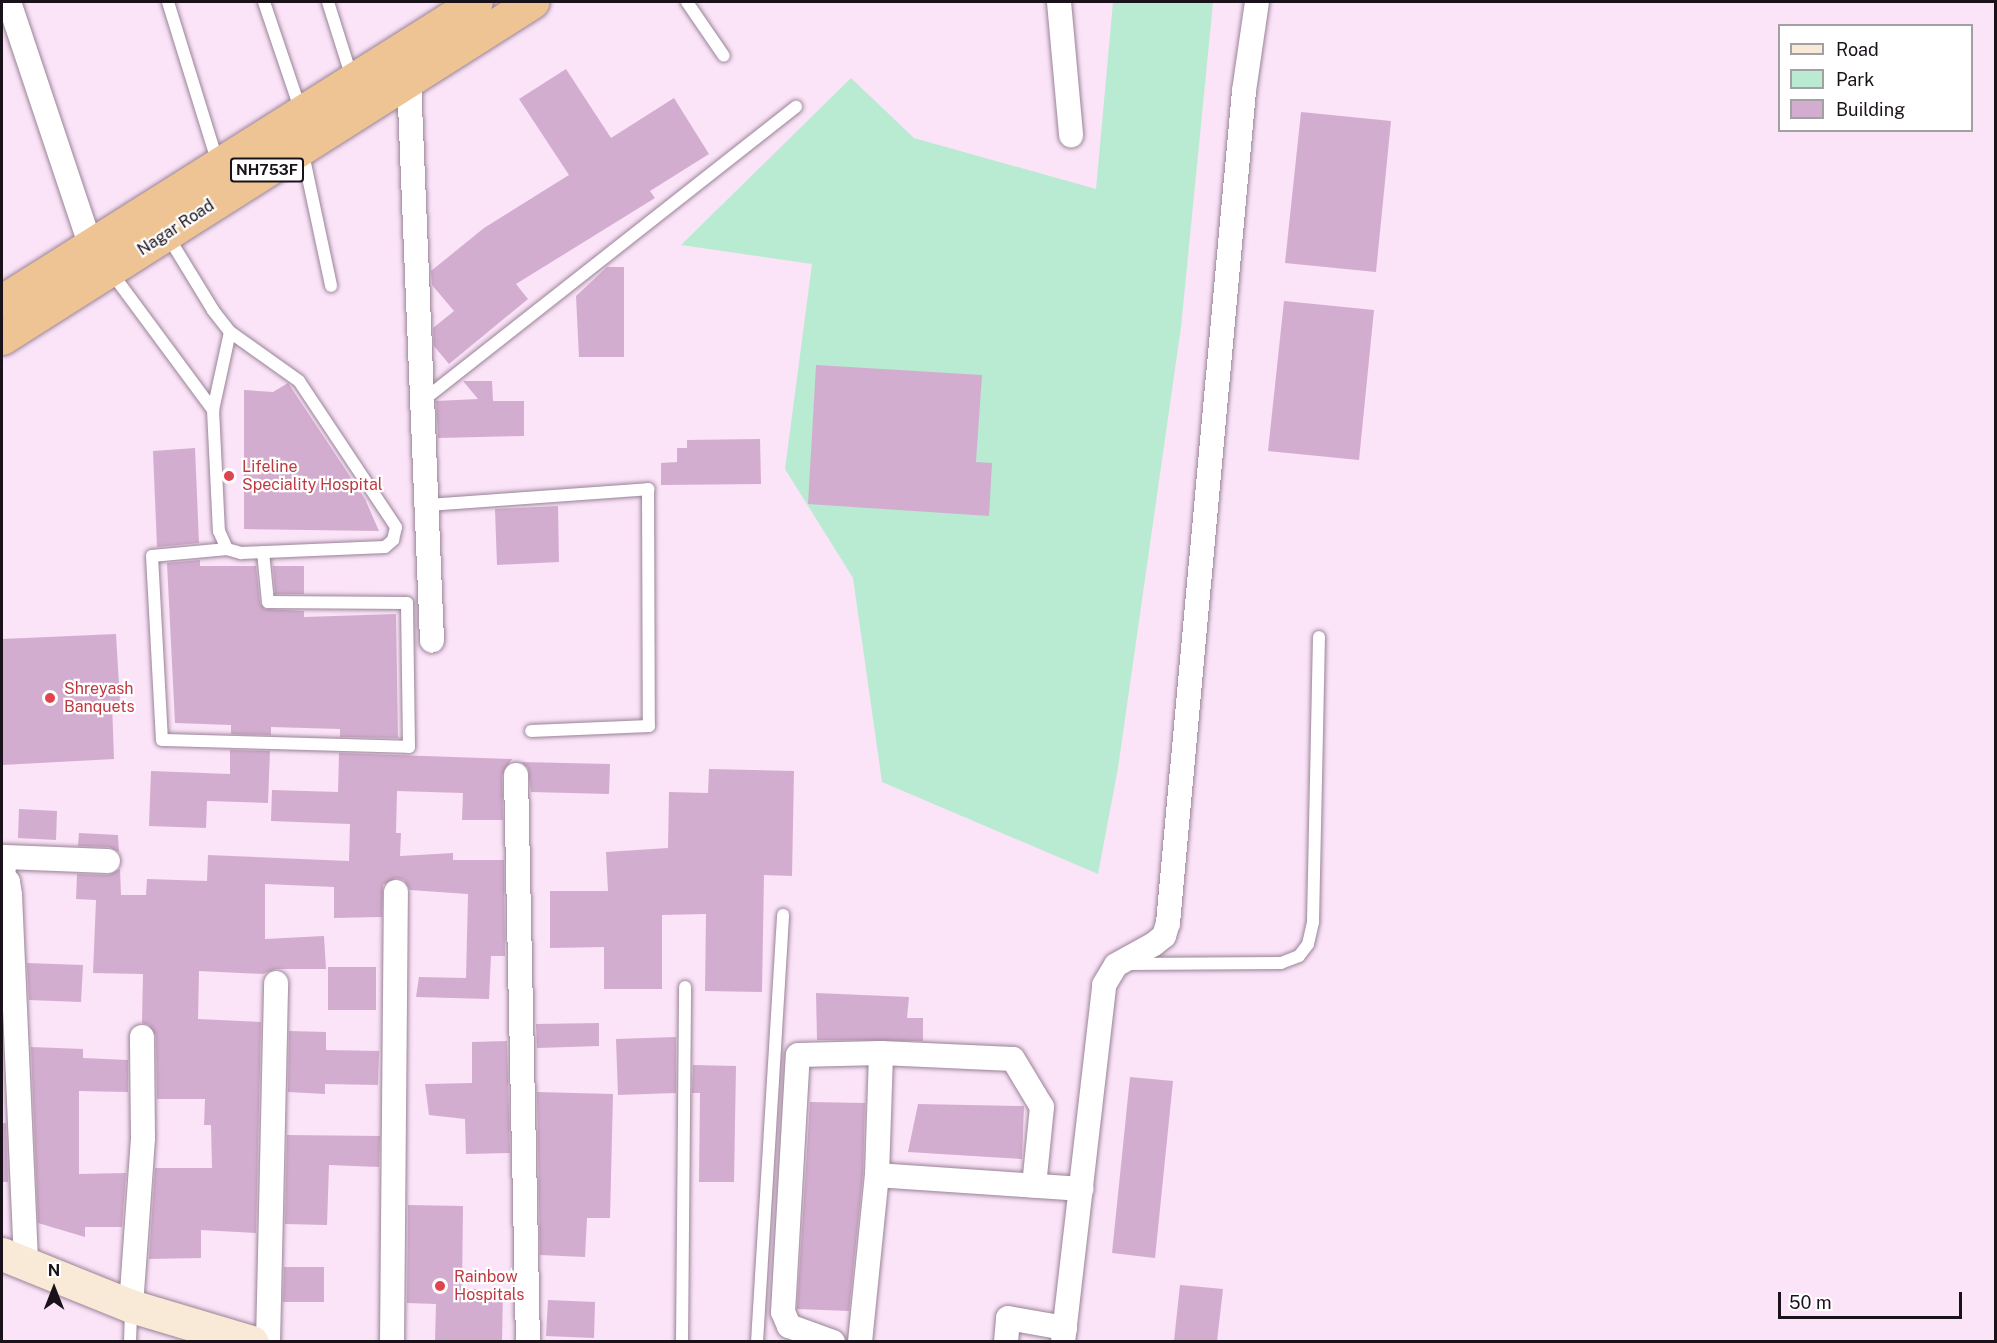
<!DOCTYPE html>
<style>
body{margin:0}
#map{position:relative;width:1997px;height:1343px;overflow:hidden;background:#fbe3f8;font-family:"Public Sans",sans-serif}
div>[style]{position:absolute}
.green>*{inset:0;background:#b9ebd2}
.building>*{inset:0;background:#d3adcf}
.roads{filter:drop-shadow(0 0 2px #998396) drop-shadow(0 0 2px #998396)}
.service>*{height:12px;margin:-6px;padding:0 6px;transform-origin:6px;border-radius:6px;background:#fff}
.minor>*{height:24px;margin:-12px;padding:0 12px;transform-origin:12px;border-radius:12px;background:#fff}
.secondary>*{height:33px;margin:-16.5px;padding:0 16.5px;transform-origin:16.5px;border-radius:16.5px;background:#f9e9d7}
.trunk>*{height:33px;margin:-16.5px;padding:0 16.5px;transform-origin:16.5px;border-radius:16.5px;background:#eec494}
.dots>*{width:16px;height:16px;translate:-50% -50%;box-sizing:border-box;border:3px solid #fff;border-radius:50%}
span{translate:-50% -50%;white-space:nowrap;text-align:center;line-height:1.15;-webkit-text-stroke:4.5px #fff;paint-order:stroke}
.shield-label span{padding:2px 4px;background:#fff;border:2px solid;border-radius:4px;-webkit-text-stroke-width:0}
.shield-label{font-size:15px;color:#1a121a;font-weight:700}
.street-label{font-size:16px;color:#1a121a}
.health-label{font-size:16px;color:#be3a42}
.left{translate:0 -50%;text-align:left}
.frame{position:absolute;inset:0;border:3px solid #1a121a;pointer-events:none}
.legend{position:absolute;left:1778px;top:24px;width:195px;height:108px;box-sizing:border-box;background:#fff;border:2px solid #a3a0a3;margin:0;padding:8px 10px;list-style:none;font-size:18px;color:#1a121a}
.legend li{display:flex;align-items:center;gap:12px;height:30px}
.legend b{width:30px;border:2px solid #a3a0a3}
.north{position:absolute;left:24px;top:1259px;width:60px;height:60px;-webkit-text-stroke:4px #fff;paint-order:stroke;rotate:0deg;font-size:16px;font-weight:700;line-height:24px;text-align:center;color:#1a121a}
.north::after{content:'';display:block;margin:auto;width:21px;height:27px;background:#1a121a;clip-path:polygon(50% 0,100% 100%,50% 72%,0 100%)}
.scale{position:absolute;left:1778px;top:1292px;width:184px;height:27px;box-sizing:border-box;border:3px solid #1a121a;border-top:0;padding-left:8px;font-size:18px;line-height:21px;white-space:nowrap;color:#1a121a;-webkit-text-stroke:4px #fff;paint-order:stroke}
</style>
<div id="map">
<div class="green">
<div style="clip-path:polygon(1113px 2px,1213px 3px,1181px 327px,1118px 768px,1098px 874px,882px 782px,853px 578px,785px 469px,812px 264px,681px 245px,851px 78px,914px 138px,1096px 189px)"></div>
</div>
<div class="building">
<div style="clip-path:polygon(566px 69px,611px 138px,674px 98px,709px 154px,650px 191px,655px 198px,516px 284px,528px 299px,449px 364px,434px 346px,433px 328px,454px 311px,432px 285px,431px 271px,484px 228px,569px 175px,519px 99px)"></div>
<div style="clip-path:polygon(1301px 112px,1391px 121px,1376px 272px,1285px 263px)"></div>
<div style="clip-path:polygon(607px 267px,624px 267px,624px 357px,579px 357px,576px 296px)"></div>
<div style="clip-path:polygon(1284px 301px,1374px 310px,1359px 460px,1268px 451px)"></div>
<div style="clip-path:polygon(816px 365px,982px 375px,976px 462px,992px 463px,989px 516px,808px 504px)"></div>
<div style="clip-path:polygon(463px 381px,492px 381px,493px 401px,524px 401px,524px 436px,438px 438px,436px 401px,478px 399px)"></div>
<div style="clip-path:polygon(288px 383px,365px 499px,379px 531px,244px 529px,244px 390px,273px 392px)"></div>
<div style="clip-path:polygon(760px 439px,761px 484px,661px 485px,661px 463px,677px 462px,677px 448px,687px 448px,687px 440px)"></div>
<div style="clip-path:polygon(195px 448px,199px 543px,157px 547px,153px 451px)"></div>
<div style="clip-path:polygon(558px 506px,559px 562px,497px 565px,495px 509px)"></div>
<div style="clip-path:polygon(200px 560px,200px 566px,256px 566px,260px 603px,265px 609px,304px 611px,304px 617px,396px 614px,398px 738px,340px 737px,340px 729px,271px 727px,271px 735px,231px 734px,231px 725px,175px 723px,167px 563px)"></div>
<div style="clip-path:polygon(273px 566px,304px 566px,304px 594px,275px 594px)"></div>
<div style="clip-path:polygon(116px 634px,120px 703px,112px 703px,114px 759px,2px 765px,2px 639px)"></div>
<div style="clip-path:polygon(230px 750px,270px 751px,268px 803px,207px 801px,206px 828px,149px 826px,151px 771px,230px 774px)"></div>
<div style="clip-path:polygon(339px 753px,512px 759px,502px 775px,503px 820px,462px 820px,463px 793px,397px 791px,396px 833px,401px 833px,400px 856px,453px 853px,453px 860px,504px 860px,505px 956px,491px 956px,489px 999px,416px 997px,419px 977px,466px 978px,468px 894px,410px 890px,404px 880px,396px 878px,383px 885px,382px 917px,334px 918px,334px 887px,265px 884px,265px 939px,324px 936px,326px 969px,276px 969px,263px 974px,199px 971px,198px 1019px,261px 1022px,256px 1233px,201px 1230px,201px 1258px,149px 1259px,155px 1168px,212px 1168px,211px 1125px,204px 1125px,205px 1099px,157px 1099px,156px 1036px,149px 1025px,142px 1023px,143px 974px,93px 973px,96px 900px,76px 899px,77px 874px,108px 875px,120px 869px,121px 895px,146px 895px,147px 879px,207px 881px,208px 855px,349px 861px,350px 824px,271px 821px,272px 790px,338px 792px)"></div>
<div style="clip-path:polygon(521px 762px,610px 764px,609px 794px,531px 792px,528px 768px)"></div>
<div style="clip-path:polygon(709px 769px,794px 771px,792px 876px,764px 875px,762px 992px,705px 991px,706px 914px,662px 915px,662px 989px,604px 989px,604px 947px,550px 948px,550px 891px,608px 891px,606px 852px,668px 848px,669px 792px,708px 793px)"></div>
<div style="clip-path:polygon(19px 809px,57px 811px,56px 840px,18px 838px)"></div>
<div style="clip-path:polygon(79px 833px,118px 835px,119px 852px,109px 847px,78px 846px)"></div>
<div style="clip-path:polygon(27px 963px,83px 965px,81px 1002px,29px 1000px)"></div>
<div style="clip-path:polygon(328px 967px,376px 967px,376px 1010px,328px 1010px)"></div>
<div style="clip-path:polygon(816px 993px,909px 997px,907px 1018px,923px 1018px,923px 1041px,817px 1040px)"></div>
<div style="clip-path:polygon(599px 1023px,599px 1046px,537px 1048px,536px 1024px)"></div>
<div style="clip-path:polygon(289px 1031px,326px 1032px,326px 1050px,379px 1051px,378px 1085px,325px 1084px,325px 1094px,288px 1092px)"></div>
<div style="clip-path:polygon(676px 1037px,676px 1093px,618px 1095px,616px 1039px)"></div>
<div style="clip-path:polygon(507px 1041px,510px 1153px,466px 1154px,465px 1119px,429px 1115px,425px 1084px,472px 1083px,472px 1042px)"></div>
<div style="clip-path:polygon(31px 1047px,83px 1049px,83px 1058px,128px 1060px,128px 1092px,79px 1091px,79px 1174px,126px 1173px,122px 1227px,85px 1227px,85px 1237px,38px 1223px)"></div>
<div style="clip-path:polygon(693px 1065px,736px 1066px,734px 1182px,699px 1182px,700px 1093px,692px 1093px)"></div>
<div style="clip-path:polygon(1130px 1077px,1173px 1081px,1155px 1258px,1112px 1253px)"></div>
<div style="clip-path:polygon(537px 1092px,613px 1094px,610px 1218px,587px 1218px,585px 1257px,540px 1255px)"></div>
<div style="clip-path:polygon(810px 1102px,865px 1103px,863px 1174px,849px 1311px,797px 1309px)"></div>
<div style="clip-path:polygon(918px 1104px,1024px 1106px,1022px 1159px,908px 1152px)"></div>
<div style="clip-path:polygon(2px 1123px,6px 1123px,8px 1182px,2px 1182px)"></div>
<div style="clip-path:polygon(287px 1135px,380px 1136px,379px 1167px,329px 1165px,327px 1225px,285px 1224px)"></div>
<div style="clip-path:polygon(408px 1205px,463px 1206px,462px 1289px,503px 1289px,502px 1341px,435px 1341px,436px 1304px,407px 1303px)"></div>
<div style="clip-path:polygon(284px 1267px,324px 1267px,324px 1302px,283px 1302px)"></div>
<div style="clip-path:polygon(1180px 1285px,1223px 1289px,1217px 1341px,1174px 1341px)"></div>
<div style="clip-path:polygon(548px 1300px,595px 1302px,594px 1338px,546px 1336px)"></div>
</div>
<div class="roads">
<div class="service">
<div style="left:168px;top:2px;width:170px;rotate:72.8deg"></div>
<div style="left:264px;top:2px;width:115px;rotate:71.3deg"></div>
<div style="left:328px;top:2px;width:80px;rotate:72.5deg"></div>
<div style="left:687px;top:2px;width:65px;rotate:55.6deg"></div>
<div style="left:302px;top:149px;width:140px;rotate:78deg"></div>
<div style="left:111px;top:272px;width:172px;rotate:53.5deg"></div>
<div style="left:213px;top:410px;width:121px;rotate:87.2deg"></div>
<div style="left:219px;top:531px;width:20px;rotate:66deg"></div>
<div style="left:227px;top:549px;width:15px;rotate:16deg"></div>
<div style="left:241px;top:553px;width:144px;rotate:-2.4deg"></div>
<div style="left:385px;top:547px;width:11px;rotate:-41deg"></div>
<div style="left:393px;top:540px;width:13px;rotate:-77deg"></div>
<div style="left:396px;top:527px;width:175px;rotate:-123.6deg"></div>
<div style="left:299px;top:381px;width:85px;rotate:-144.6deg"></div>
<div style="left:230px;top:332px;width:28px;rotate:-128deg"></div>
<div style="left:213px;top:310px;width:88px;rotate:-121.5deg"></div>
<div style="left:422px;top:401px;width:476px;rotate:-38.2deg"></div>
<div style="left:213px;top:410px;width:80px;rotate:-77.7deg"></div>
<div style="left:427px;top:505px;width:222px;rotate:-4.1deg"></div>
<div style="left:648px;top:489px;width:237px;rotate:89.8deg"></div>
<div style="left:649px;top:726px;width:118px;rotate:177.6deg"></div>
<div style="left:227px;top:549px;width:75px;rotate:174.7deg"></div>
<div style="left:152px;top:556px;width:184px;rotate:86.9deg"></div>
<div style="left:162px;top:740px;width:247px;rotate:1.6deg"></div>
<div style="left:409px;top:747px;width:144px;rotate:-90.8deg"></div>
<div style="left:407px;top:603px;width:139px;rotate:-179.6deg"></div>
<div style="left:268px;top:602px;width:50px;rotate:-95.7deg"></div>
<div style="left:1126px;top:964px;width:155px;rotate:-0.4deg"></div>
<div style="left:1281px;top:963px;width:19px;rotate:-21deg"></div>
<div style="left:1299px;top:956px;width:15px;rotate:-53deg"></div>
<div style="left:1308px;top:944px;width:23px;rotate:-77deg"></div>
<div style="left:1313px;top:922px;width:285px;rotate:-88.8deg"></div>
<div style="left:130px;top:1342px;width:35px;rotate:-88deg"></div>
<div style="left:682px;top:1342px;width:355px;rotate:-89.5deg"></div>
<div style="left:757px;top:1342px;width:428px;rotate:-86.5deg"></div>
</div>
<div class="minor">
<div style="left:9px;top:2px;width:255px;rotate:71.5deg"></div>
<div style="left:1059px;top:2px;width:134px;rotate:84.8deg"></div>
<div style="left:409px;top:80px;width:561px;rotate:87.65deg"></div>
<div style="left:516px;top:775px;width:567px;rotate:88.79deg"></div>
<div style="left:2px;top:875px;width:9px;rotate:49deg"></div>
<div style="left:8px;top:882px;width:13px;rotate:81deg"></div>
<div style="left:10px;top:895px;width:369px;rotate:87.5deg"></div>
<div style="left:3px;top:876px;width:19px;rotate:-84deg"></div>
<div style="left:5px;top:857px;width:103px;rotate:2.2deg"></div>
<div style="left:877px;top:1175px;width:205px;rotate:3.9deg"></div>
<div style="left:131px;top:1306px;width:168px;rotate:-85.9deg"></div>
<div style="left:143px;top:1138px;width:101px;rotate:-90.6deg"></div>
<div style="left:268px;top:1342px;width:359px;rotate:-88.7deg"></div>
<div style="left:392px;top:1342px;width:450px;rotate:-89.5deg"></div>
<div style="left:833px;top:1342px;width:47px;rotate:-160deg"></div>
<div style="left:789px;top:1326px;width:15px;rotate:-113deg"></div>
<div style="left:783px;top:1312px;width:257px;rotate:-86.7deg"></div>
<div style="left:798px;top:1055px;width:83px;rotate:-1.4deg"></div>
<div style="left:860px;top:1342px;width:168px;rotate:-84.2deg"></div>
<div style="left:877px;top:1175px;width:122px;rotate:-88.1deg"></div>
<div style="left:881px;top:1053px;width:132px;rotate:2.6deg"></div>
<div style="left:1013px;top:1059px;width:56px;rotate:58.9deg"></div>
<div style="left:1042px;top:1107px;width:79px;rotate:95.8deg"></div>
<div style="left:1006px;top:1342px;width:24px;rotate:-85deg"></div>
<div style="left:1008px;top:1318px;width:58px;rotate:10deg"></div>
<div style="left:1063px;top:1342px;width:359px;rotate:-83.4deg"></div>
<div style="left:1104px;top:985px;width:23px;rotate:-59deg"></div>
<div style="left:1116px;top:965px;width:43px;rotate:-28.9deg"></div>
<div style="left:1154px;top:944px;width:13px;rotate:-39deg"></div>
<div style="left:1164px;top:936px;width:14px;rotate:-73deg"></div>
<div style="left:1168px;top:923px;width:835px;rotate:-84.78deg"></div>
<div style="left:1244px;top:91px;width:90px;rotate:-81.7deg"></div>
</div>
<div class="secondary">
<div style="left:2px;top:1254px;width:139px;rotate:22deg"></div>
<div style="left:131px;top:1306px;width:126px;rotate:16.6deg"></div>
</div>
<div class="trunk">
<div style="left:2px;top:301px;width:560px;rotate:-32.24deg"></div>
<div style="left:2px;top:338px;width:628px;rotate:-32.37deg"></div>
</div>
</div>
<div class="dots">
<div style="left:229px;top:476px;background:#e0444e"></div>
<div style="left:50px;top:698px;background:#e0444e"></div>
<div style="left:440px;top:1286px;background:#e0444e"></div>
</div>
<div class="shield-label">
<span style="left:267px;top:170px">NH753F</span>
</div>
<div class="street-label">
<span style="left:176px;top:228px;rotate:-33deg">Nagar Road</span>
</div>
<div class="health-label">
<span class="left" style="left:242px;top:476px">Lifeline<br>Speciality Hospital</span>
<span class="left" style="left:64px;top:698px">Shreyash<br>Banquets</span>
<span class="left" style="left:454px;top:1286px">Rainbow<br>Hospitals</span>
</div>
<div class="frame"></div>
<ul class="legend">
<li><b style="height:8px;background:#f9e9d7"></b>Road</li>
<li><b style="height:16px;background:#b9ebd2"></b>Park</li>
<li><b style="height:16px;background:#d3adcf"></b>Building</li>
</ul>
<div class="north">N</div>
<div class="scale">50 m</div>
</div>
